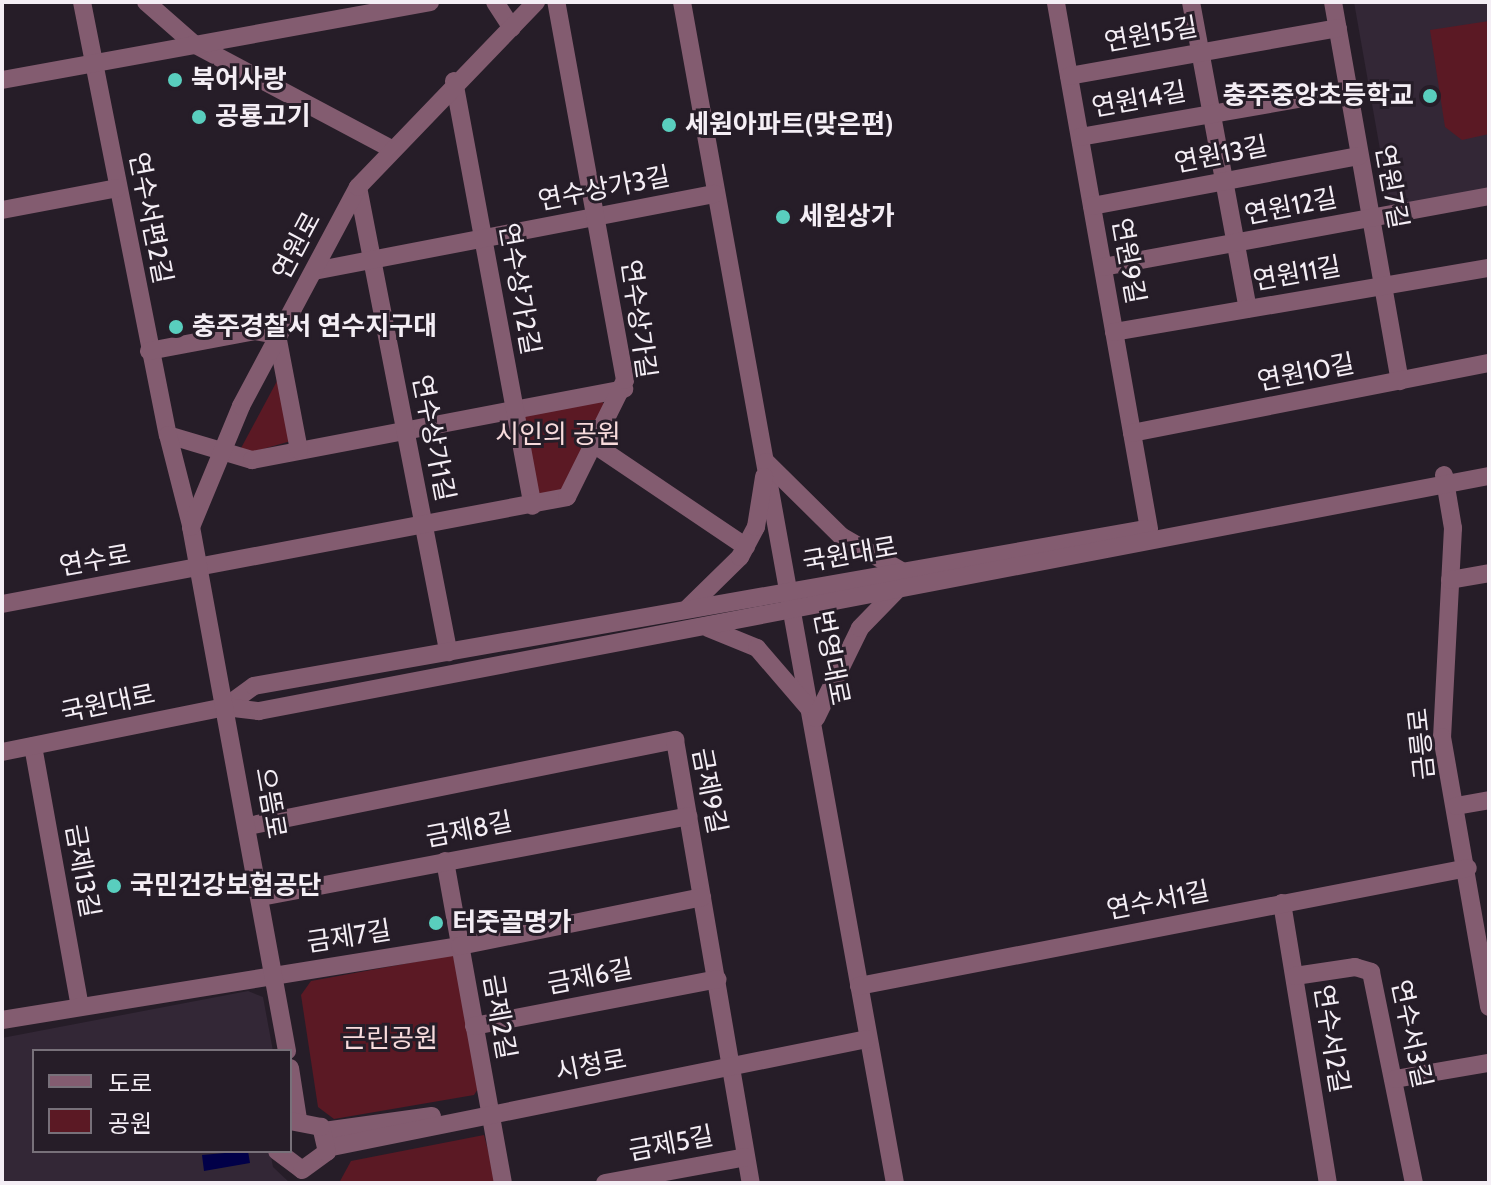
<!DOCTYPE html>
<meta charset="utf-8">
<style>
body{margin:0}
#map{position:relative;width:1491px;height:1185px;overflow:hidden;background:#261d28;font-family:Cabin,"Noto Sans KR",sans-serif}
div>[style]{position:absolute}
.built>*{inset:0;background:#332736}
.green>*{inset:0;background:#5b1924}
.water>*{inset:0;background:#010048}
.minor>*{height:18px;margin:-9px;padding:0 9px;transform-origin:9px;border-radius:9px;background:#835c70}
.dots>*{width:22px;height:22px;translate:-50% -50%;box-sizing:border-box;border:4px solid #261d28;border-radius:50%}
span{translate:-50% -50%;white-space:nowrap;text-align:center;line-height:1.15;-webkit-text-stroke:6px #261d28;paint-order:stroke}
.street-label{font-size:26px;color:#f4eef5}
.poi-label{font-size:26px;color:#f4eef5;font-weight:700}
.left{translate:0 -50%;text-align:left}
.right{translate:-100% -50%;text-align:right}
.park-label{font-size:26px;color:#f8dbdc}
.frame{position:absolute;inset:0;border:4px solid #f4eef5;pointer-events:none}
.legend{position:absolute;left:32px;top:1049px;width:260px;height:104px;box-sizing:border-box;background:#261d28;border:2px solid #78717a;margin:0;padding:10px 14px;list-style:none;font-size:24px;color:#f4eef5}
.legend li{display:flex;align-items:center;gap:16px;height:40px}
.legend b{width:40px;border:2px solid #78717a}
</style>
<div id="map">
<div class="built">
<div style="clip-path:polygon(1354px 2px,1489px 2px,1489px 189px,1390px 206px)"></div>
<div style="clip-path:polygon(248px 991px,263px 997px,273px 1051px,34px 1051px,34px 1151px,270px 1151px,273px 1167px,290px 1183px,2px 1183px,2px 1038px)"></div>
</div>
<div class="green">
<div style="clip-path:polygon(1489px 21px,1489px 134px,1462px 140px,1445px 127px,1430px 30px)"></div>
<div style="clip-path:polygon(277px 381px,291px 441px,242px 455px,240px 450px)"></div>
<div style="clip-path:polygon(597px 395px,608px 409px,564px 494px,537px 499px,520px 409px)"></div>
<div style="clip-path:polygon(453px 955px,481px 1084px,474px 1095px,334px 1119px,318px 1107px,301px 995px,311px 981px)"></div>
<div style="clip-path:polygon(484px 1135px,497px 1183px,339px 1183px,351px 1161px)"></div>
</div>
<div class="water">
<div style="clip-path:polygon(248px 1151px,250px 1163px,204px 1171px,202px 1155px)"></div>
</div>
<div class="minor">
<div style="left:82px;top:2px;width:441px;rotate:78.8deg"></div>
<div style="left:168px;top:435px;width:88px;rotate:16.6deg"></div>
<div style="left:252px;top:460px;width:379px;rotate:-10.8deg"></div>
<div style="left:146px;top:2px;width:64px;rotate:41.2deg"></div>
<div style="left:194px;top:44px;width:225px;rotate:28deg"></div>
<div style="left:495px;top:2px;width:31px;rotate:57deg"></div>
<div style="left:682px;top:2px;width:1200px;rotate:79.78deg"></div>
<div style="left:1191px;top:2px;width:312px;rotate:79.5deg"></div>
<div style="left:1333px;top:2px;width:385px;rotate:80deg"></div>
<div style="left:1056px;top:3px;width:534px;rotate:79.97deg"></div>
<div style="left:1069px;top:76px;width:273px;rotate:-10.1deg"></div>
<div style="left:2px;top:80px;width:435px;rotate:-10.3deg"></div>
<div style="left:454px;top:81px;width:432px;rotate:79.5deg"></div>
<div style="left:1080px;top:137px;width:272px;rotate:-9.9deg"></div>
<div style="left:358px;top:187px;width:474px;rotate:79deg"></div>
<div style="left:1092px;top:206px;width:272px;rotate:-10.6deg"></div>
<div style="left:2px;top:210px;width:117px;rotate:-10.8deg"></div>
<div style="left:1103px;top:267px;width:392px;rotate:-10.4deg"></div>
<div style="left:314px;top:271px;width:408px;rotate:-10.9deg"></div>
<div style="left:1114px;top:332px;width:380px;rotate:-9.7deg"></div>
<div style="left:149px;top:351px;width:108px;rotate:-10.7deg"></div>
<div style="left:255px;top:331px;width:22px;rotate:10deg"></div>
<div style="left:277px;top:335px;width:117px;rotate:79.2deg"></div>
<div style="left:1132px;top:433px;width:364px;rotate:-11.1deg"></div>
<div style="left:168px;top:435px;width:93px;rotate:75.7deg"></div>
<div style="left:595px;top:445px;width:182px;rotate:34deg"></div>
<div style="left:766px;top:462px;width:105px;rotate:44.6deg"></div>
<div style="left:841px;top:536px;width:72px;rotate:30.1deg"></div>
<div style="left:1444px;top:475px;width:54px;rotate:80.4deg"></div>
<div style="left:1453px;top:528px;width:209px;rotate:93deg"></div>
<div style="left:1442px;top:737px;width:274px;rotate:80.1deg"></div>
<div style="left:1450px;top:580px;width:40px;rotate:-10deg"></div>
<div style="left:2px;top:604px;width:575px;rotate:-10.72deg"></div>
<div style="left:567px;top:497px;width:131px;rotate:-63.6deg"></div>
<div style="left:625px;top:380px;width:384px;rotate:-100.3deg"></div>
<div style="left:688px;top:608px;width:73px;rotate:-44.4deg"></div>
<div style="left:740px;top:557px;width:34px;rotate:-62deg"></div>
<div style="left:756px;top:527px;width:51px;rotate:-80.9deg"></div>
<div style="left:708px;top:628px;width:53px;rotate:22.2deg"></div>
<div style="left:757px;top:648px;width:84px;rotate:49.3deg"></div>
<div style="left:225px;top:707px;width:36px;rotate:-36deg"></div>
<div style="left:254px;top:686px;width:906px;rotate:-9.98deg"></div>
<div style="left:816px;top:718px;width:100px;rotate:-63.9deg"></div>
<div style="left:860px;top:628px;width:53px;rotate:-45.8deg"></div>
<div style="left:33px;top:746px;width:264px;rotate:79.8deg"></div>
<div style="left:2px;top:752px;width:227px;rotate:-11.4deg"></div>
<div style="left:225px;top:707px;width:34px;rotate:7deg"></div>
<div style="left:259px;top:711px;width:1252px;rotate:-10.82deg"></div>
<div style="left:1456px;top:806px;width:34px;rotate:-10deg"></div>
<div style="left:248px;top:826px;width:436px;rotate:-11.4deg"></div>
<div style="left:675px;top:740px;width:449px;rotate:80.3deg"></div>
<div style="left:445px;top:861px;width:327px;rotate:79.8deg"></div>
<div style="left:261px;top:897px;width:435px;rotate:-10.7deg"></div>
<div style="left:1282px;top:903px;width:284px;rotate:80.7deg"></div>
<div style="left:1295px;top:976px;width:61px;rotate:-8.5deg"></div>
<div style="left:1355px;top:967px;width:17px;rotate:17deg"></div>
<div style="left:1371px;top:972px;width:215px;rotate:78.5deg"></div>
<div style="left:859px;top:986px;width:620px;rotate:-10.97deg"></div>
<div style="left:2px;top:1020px;width:464px;rotate:-9.2deg"></div>
<div style="left:460px;top:946px;width:247px;rotate:-11.4deg"></div>
<div style="left:474px;top:1026px;width:248px;rotate:-10.9deg"></div>
<div style="left:287px;top:1051px;width:533px;rotate:-100.38deg"></div>
<div style="left:191px;top:527px;width:131px;rotate:-67.5deg"></div>
<div style="left:241px;top:406px;width:248px;rotate:-61.9deg"></div>
<div style="left:358px;top:187px;width:257px;rotate:-46.1deg"></div>
<div style="left:290px;top:1068px;width:52px;rotate:81.1deg"></div>
<div style="left:1395px;top:1079px;width:95px;rotate:-9.7deg"></div>
<div style="left:324px;top:1131px;width:109px;rotate:-7.9deg"></div>
<div style="left:327px;top:1148px;width:551px;rotate:-11.41deg"></div>
<div style="left:277px;top:1151px;width:31px;rotate:37deg"></div>
<div style="left:302px;top:1170px;width:31px;rotate:-36deg"></div>
<div style="left:327px;top:1152px;width:26px;rotate:-103deg"></div>
<div style="left:321px;top:1127px;width:32px;rotate:-169deg"></div>
<div style="left:605px;top:1183px;width:143px;rotate:-10.4deg"></div>
</div>
<div class="dots">
<div style="left:175px;top:80px;background:#59cebe"></div>
<div style="left:1430px;top:96px;background:#59cebe"></div>
<div style="left:199px;top:117px;background:#59cebe"></div>
<div style="left:669px;top:125px;background:#59cebe"></div>
<div style="left:783px;top:217px;background:#59cebe"></div>
<div style="left:176px;top:327px;background:#59cebe"></div>
<div style="left:114px;top:886px;background:#59cebe"></div>
<div style="left:436px;top:923px;background:#59cebe"></div>
</div>
<div class="street-label">
<span style="left:1151px;top:35px;rotate:-10deg">연원15길</span>
<span style="left:1139px;top:100px;rotate:-10deg">연원14길</span>
<span style="left:1221px;top:155px;rotate:-11deg">연원13길</span>
<span style="left:1391px;top:187px;rotate:80deg">연원7길</span>
<span style="left:604px;top:189px;rotate:-11deg">연수상가3길</span>
<span style="left:1291px;top:207px;rotate:-11deg">연원12길</span>
<span style="left:150px;top:218px;rotate:79deg">연수서편2길</span>
<span style="left:297px;top:246px;rotate:-62deg">연원로</span>
<span style="left:1128px;top:261px;rotate:80deg">연원9길</span>
<span style="left:1297px;top:274px;rotate:-10deg">연원11길</span>
<span style="left:519px;top:289px;rotate:80deg">연수상가2길</span>
<span style="left:638px;top:319px;rotate:82deg">연수상가길</span>
<span style="left:1306px;top:373px;rotate:-11deg">연원10길</span>
<span style="left:433px;top:438px;rotate:79deg">연수상가1길</span>
<span style="left:850px;top:555px;rotate:-10deg">국원대로</span>
<span style="left:95px;top:561px;rotate:-10deg">연수로</span>
<span style="left:831px;top:658px;rotate:79deg">번영대로</span>
<span style="left:108px;top:704px;rotate:-12deg">국원대로</span>
<span style="left:1422px;top:744px;rotate:-96deg">금릉로</span>
<span style="left:709px;top:791px;rotate:79deg">금제9길</span>
<span style="left:270px;top:803px;rotate:80deg">으뜸로</span>
<span style="left:469px;top:830px;rotate:-11deg">금제8길</span>
<span style="left:82px;top:871px;rotate:80deg">금제13길</span>
<span style="left:1158px;top:901px;rotate:-11deg">연수서1길</span>
<span style="left:349px;top:937px;rotate:-9deg">금제7길</span>
<span style="left:590px;top:977px;rotate:-11deg">금제6길</span>
<span style="left:499px;top:1017px;rotate:80deg">금제2길</span>
<span style="left:1411px;top:1034px;rotate:78deg">연수서3길</span>
<span style="left:1331px;top:1039px;rotate:81deg">연수서2길</span>
<span style="left:591px;top:1066px;rotate:-11deg">시청로</span>
<span style="left:671px;top:1144px;rotate:-11deg">금제5길</span>
</div>
<div class="poi-label">
<span class="left" style="left:191px;top:80px">북어사랑</span>
<span class="right" style="left:1414px;top:96px">충주중앙초등학교</span>
<span class="left" style="left:215px;top:117px">공룡고기</span>
<span class="left" style="left:685px;top:125px">세원아파트(맞은편)</span>
<span class="left" style="left:799px;top:217px">세원상가</span>
<span class="left" style="left:192px;top:327px">충주경찰서 연수지구대</span>
<span class="left" style="left:130px;top:886px">국민건강보험공단</span>
<span class="left" style="left:452px;top:923px">터줏골명가</span>
</div>
<div class="park-label">
<span style="left:558px;top:435px">시인의 공원</span>
<span style="left:390px;top:1039px">근린공원</span>
</div>
<div class="frame"></div>
<ul class="legend">
<li><b style="height:10px;background:#835c70"></b>도로</li>
<li><b style="height:22px;background:#5b1924"></b>공원</li>
</ul>
</div>
